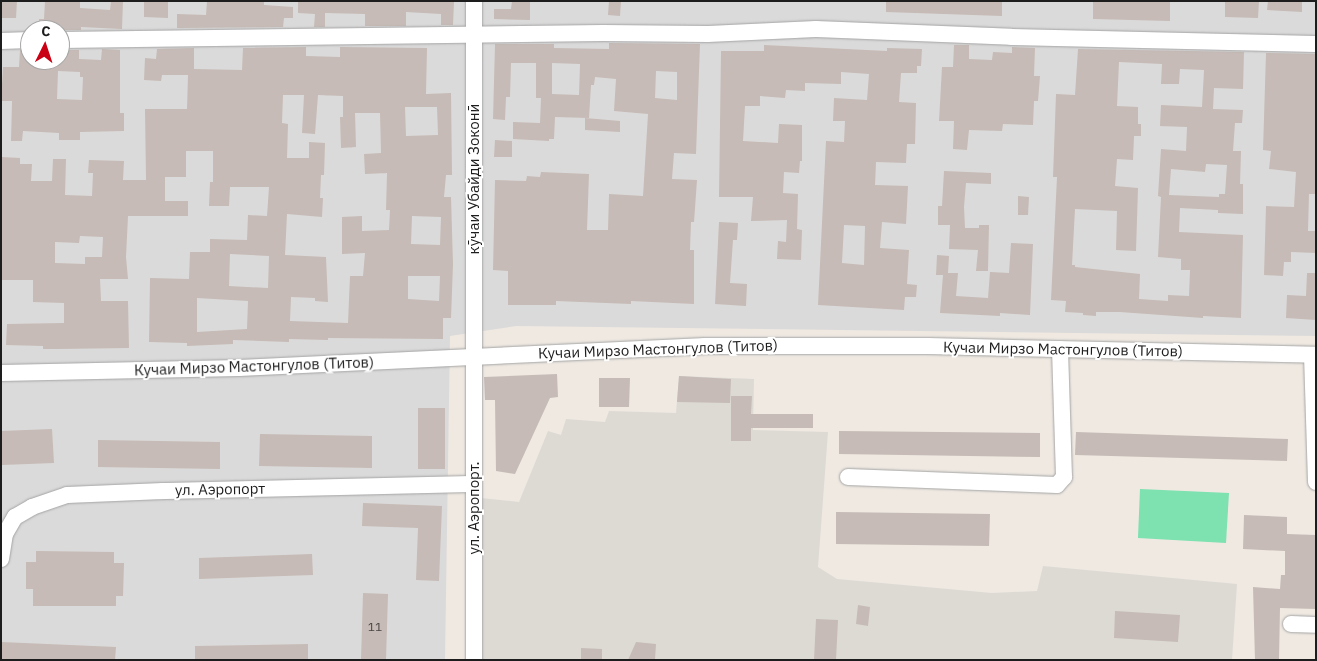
<!DOCTYPE html>
<meta charset="utf-8">
<style>
body{margin:0}
#map{position:relative;width:1317px;height:661px;overflow:hidden;background:#efe9e2;font-family:"IBM Plex Sans",sans-serif}
div>[style]{position:absolute}
.residential>*{inset:0;background:#dbdada}
.airport>*{inset:0;background:#dddad4}
.pitch>*{inset:0;background:#7de1b0}
.building>*{inset:0;background:#c6bbb6}
.roads{filter:drop-shadow(0 0 1px #a4a4a4) drop-shadow(0 0 1px #a4a4a4)}
.minor>*{height:16px;margin:-8px;padding:0 8px;transform-origin:8px;border-radius:8px;background:#fff}
span{translate:-50% -50%;white-space:nowrap;text-align:center;line-height:1.15;-webkit-text-stroke:4px #fff;paint-order:stroke}
.number-label{font-size:12px;color:#474443}
.number-label span{-webkit-text-stroke-width:0}
.street-label{font-size:15px;color:#1d1d1d}
.frame{position:absolute;inset:0;border:2px solid #1d1d1d;pointer-events:none}
.north{position:absolute;left:20px;top:20px;width:50px;height:50px;box-sizing:border-box;background:#fff;border:1px solid #a5a5a5;border-radius:50%;rotate:4deg;font-size:14px;font-weight:700;line-height:20px;text-align:center;color:#1d1d1d}
.north::after{content:'';display:block;margin:auto;width:18px;height:22px;background:#ca0014;clip-path:polygon(50% 0,100% 100%,50% 72%,0 100%)}
</style>
<div id="map">
<div class="residential">
<div style="clip-path:polygon(evenodd,1px 1px,1316px 1px,1316px 336px,516px 326px,450px 336px,445px 660px,1px 660px,1px 1px,30px 30px,60px 30px,60px 60px,30px 60px,30px 30px)"></div>
</div>
<div class="airport">
<div style="clip-path:polygon(679px 376px,754px 379px,753px 430px,828px 432px,818px 567px,837px 579px,992px 593px,1037px 591px,1043px 566px,1237px 584px,1232px 660px,480px 660px,481px 498px,519px 502px,548px 431px,561px 435px,566px 419px,605px 422px,609px 411px,676px 413px)"></div>
</div>
<div class="pitch">
<div style="clip-path:polygon(1140px 489px,1229px 493px,1226px 543px,1138px 538px)"></div>
</div>
<div class="building">
<div style="clip-path:polygon(1px 1px,17px 1px,16px 18px,1px 18px)"></div>
<div style="clip-path:polygon(45px 1px,80px 1px,80px 8px,110px 10px,111px 1px,123px 1px,122px 29px,81px 27px,81px 30px,39px 30px,39px 19px,44px 19px)"></div>
<div style="clip-path:polygon(144px 1px,168px 1px,168px 18px,144px 17px)"></div>
<div style="clip-path:polygon(207px 1px,264px 1px,264px 5px,293px 7px,293px 18px,284px 18px,283px 27px,177px 28px,177px 14px,206px 15px)"></div>
<div style="clip-path:polygon(298px 1px,454px 2px,453px 25px,441px 25px,441px 14px,406px 12px,406px 26px,365px 26px,365px 14px,325px 13px,325px 27px,314px 27px,315px 14px,298px 13px)"></div>
<div style="clip-path:polygon(512px 1px,530px 1px,530px 20px,494px 19px,494px 9px,511px 9px)"></div>
<div style="clip-path:polygon(609px 1px,621px 1px,620px 16px,608px 15px)"></div>
<div style="clip-path:polygon(886px 1px,1002px 1px,1002px 16px,886px 12px)"></div>
<div style="clip-path:polygon(1093px 1px,1170px 1px,1170px 21px,1093px 19px)"></div>
<div style="clip-path:polygon(1225px 1px,1259px 1px,1258px 18px,1225px 17px)"></div>
<div style="clip-path:polygon(1268px 1px,1302px 1px,1302px 12px,1267px 10px)"></div>
<div style="clip-path:polygon(evenodd,609px 43px,700px 44px,696px 154px,674px 153px,672px 179px,697px 180px,694px 222px,691px 222px,690px 250px,694px 250px,694px 304px,631px 301px,631px 304px,556px 301px,556px 305px,508px 305px,508px 271px,493px 270px,495px 180px,526px 181px,527px 176px,540px 177px,541px 172px,589px 174px,587px 230px,608px 230px,609px 194px,643px 196px,648px 114px,614px 111px,616px 79px,595px 77px,594px 85px,591px 85px,589px 118px,555px 117px,554px 139px,549px 139px,549px 141px,513px 139px,513px 122px,540px 123px,541px 98px,536px 98px,536px 63px,511px 63px,510px 97px,506px 97px,505px 120px,493px 119px,495px 44px,554px 44px,554px 48px,609px 49px,609px 43px,552px 63px,580px 64px,579px 95px,552px 94px,552px 63px,609px 43px,656px 71px,677px 72px,677px 100px,655px 98px,656px 71px)"></div>
<div style="clip-path:polygon(evenodd,764px 45px,887px 51px,887px 48px,922px 49px,921px 66px,917px 66px,917px 73px,901px 73px,899px 102px,916px 103px,915px 144px,907px 144px,906px 163px,876px 162px,875px 185px,908px 186px,906px 224px,882px 222px,880px 248px,909px 250px,907px 284px,917px 285px,916px 297px,905px 297px,904px 310px,818px 305px,826px 141px,844px 142px,845px 121px,833px 121px,834px 98px,867px 100px,869px 74px,841px 72px,841px 84px,805px 83px,805px 91px,786px 90px,785px 98px,760px 96px,760px 106px,745px 106px,743px 141px,778px 143px,779px 124px,802px 125px,802px 161px,800px 161px,799px 173px,784px 172px,783px 193px,798px 194px,797px 229px,802px 230px,801px 260px,777px 259px,778px 241px,786px 242px,787px 220px,751px 221px,753px 197px,719px 197px,721px 51px,764px 51px,764px 45px,844px 225px,865px 226px,864px 265px,842px 263px,844px 225px)"></div>
<div style="clip-path:polygon(954px 45px,969px 45px,969px 59px,992px 60px,993px 52px,1012px 53px,1012px 47px,1035px 48px,1034px 76px,1040px 76px,1038px 101px,1034px 101px,1033px 125px,1003px 124px,1002px 131px,969px 130px,967px 150px,953px 149px,954px 121px,939px 121px,942px 67px,953px 67px)"></div>
<div style="clip-path:polygon(evenodd,306px 47px,306px 56px,340px 57px,340px 47px,427px 48px,426px 94px,451px 93px,452px 175px,446px 175px,444px 197px,451px 197px,453px 264px,451px 318px,443px 318px,443px 339px,328px 338px,328px 340px,289px 339px,289px 342px,233px 340px,233px 344px,187px 346px,187px 343px,149px 342px,150px 278px,189px 279px,190px 252px,210px 252px,210px 239px,247px 240px,248px 215px,267px 216px,269px 187px,230px 187px,229px 206px,209px 206px,210px 182px,213px 182px,213px 151px,186px 151px,186px 177px,165px 177px,165px 201px,188px 201px,188px 216px,128px 216px,126px 257px,128px 279px,100px 279px,101px 301px,128px 301px,129px 348px,57px 349px,43px 349px,43px 346px,6px 345px,7px 324px,64px 323px,64px 303px,33px 302px,33px 280px,1px 280px,1px 157px,20px 158px,20px 164px,32px 164px,31px 181px,52px 181px,53px 159px,66px 159px,65px 195px,92px 196px,93px 173px,88px 173px,89px 160px,124px 161px,123px 180px,146px 180px,145px 109px,187px 109px,188px 75px,162px 75px,161px 81px,144px 80px,145px 58px,156px 59px,157px 49px,194px 48px,194px 69px,242px 70px,243px 48px,306px 47px,283px 95px,304px 95px,302px 133px,315px 134px,318px 95px,343px 96px,343px 117px,340px 117px,341px 148px,356px 147px,355px 113px,380px 113px,381px 153px,364px 154px,365px 174px,387px 173px,386px 210px,390px 210px,389px 230px,362px 231px,362px 216px,342px 217px,342px 254px,365px 253px,363px 276px,350px 276px,348px 323px,290px 321px,291px 297px,315px 298px,315px 301px,328px 302px,326px 257px,285px 255px,287px 214px,322px 217px,323px 198px,320px 198px,321px 175px,324px 175px,325px 143px,309px 142px,309px 158px,287px 158px,288px 124px,282px 123px,283px 95px,306px 47px,405px 107px,437px 107px,438px 135px,406px 136px,405px 107px,306px 47px,412px 216px,441px 217px,440px 245px,411px 244px,412px 216px,306px 47px,80px 236px,103px 237px,102px 257px,85px 257px,85px 264px,55px 263px,55px 242px,79px 243px,80px 236px,306px 47px,230px 254px,269px 256px,268px 288px,229px 286px,230px 254px,306px 47px,408px 276px,440px 276px,439px 301px,408px 299px,408px 276px,306px 47px,197px 298px,248px 301px,247px 329px,197px 332px,197px 298px)"></div>
<div style="clip-path:polygon(evenodd,102px 49px,120px 50px,120px 113px,124px 113px,124px 131px,80px 132px,80px 140px,59px 140px,59px 133px,23px 131px,22px 141px,11px 141px,12px 101px,1px 101px,3px 67px,19px 67px,20px 50px,30px 50px,30px 60px,60px 60px,60px 50px,79px 50px,79px 59px,101px 60px,102px 49px,58px 71px,80px 72px,80px 77px,83px 77px,82px 100px,57px 99px,58px 71px)"></div>
<div style="clip-path:polygon(evenodd,1078px 49px,1244px 52px,1243px 89px,1214px 88px,1213px 109px,1243px 110px,1242px 123px,1235px 123px,1233px 151px,1241px 151px,1240px 184px,1243px 184px,1243px 214px,1218px 213px,1218px 210px,1180px 208px,1179px 232px,1243px 235px,1241px 318px,1203px 316px,1203px 318px,1120px 312px,1096px 312px,1096px 316px,1083px 315px,1083px 313px,1065px 312px,1066px 301px,1051px 300px,1057px 177px,1053px 177px,1056px 94px,1075px 95px,1078px 49px,1119px 62px,1162px 64px,1161px 84px,1179px 84px,1180px 69px,1204px 70px,1202px 107px,1161px 105px,1160px 126px,1187px 127px,1186px 151px,1161px 149px,1158px 196px,1161px 197px,1158px 257px,1181px 259px,1181px 270px,1190px 270px,1189px 296px,1168px 295px,1168px 301px,1139px 299px,1140px 274px,1075px 267px,1075px 265px,1072px 265px,1075px 209px,1117px 211px,1116px 250px,1136px 251px,1138px 188px,1115px 186px,1117px 159px,1133px 160px,1134px 136px,1141px 136px,1141px 124px,1138px 124px,1138px 107px,1117px 106px,1119px 62px,1078px 49px,1206px 164px,1227px 165px,1225px 194px,1219px 194px,1219px 197px,1169px 195px,1171px 169px,1205px 172px,1206px 164px)"></div>
<div style="clip-path:polygon(1266px 53px,1316px 54px,1316px 194px,1309px 194px,1308px 231px,1316px 231px,1316px 253px,1291px 252px,1291px 262px,1284px 262px,1283px 276px,1264px 275px,1266px 206px,1294px 207px,1296px 172px,1269px 169px,1271px 151px,1263px 150px)"></div>
<div style="clip-path:polygon(585px 118px,620px 121px,620px 132px,585px 130px)"></div>
<div style="clip-path:polygon(495px 140px,512px 141px,512px 157px,494px 157px)"></div>
<div style="clip-path:polygon(944px 171px,991px 173px,991px 184px,966px 183px,964px 207px,965px 228px,979px 228px,979px 225px,989px 225px,988px 271px,976px 271px,978px 250px,949px 249px,950px 225px,938px 225px,938px 206px,942px 206px)"></div>
<div style="clip-path:polygon(1018px 196px,1029px 197px,1028px 215px,1018px 215px)"></div>
<div style="clip-path:polygon(719px 222px,738px 223px,737px 240px,733px 240px,730px 283px,747px 284px,746px 306px,715px 304px)"></div>
<div style="clip-path:polygon(1011px 243px,1033px 244px,1030px 315px,1000px 313px,1000px 316px,940px 313px,943px 275px,936px 275px,937px 255px,949px 256px,948px 273px,958px 273px,956px 296px,988px 298px,990px 272px,1009px 273px)"></div>
<div style="clip-path:polygon(1307px 273px,1316px 273px,1316px 320px,1286px 318px,1287px 295px,1306px 296px)"></div>
<div style="clip-path:polygon(557px 374px,558px 397px,550px 398px,515px 474px,496px 471px,495px 400px,485px 400px,484px 377px)"></div>
<div style="clip-path:polygon(679px 376px,731px 379px,730px 403px,677px 402px)"></div>
<div style="clip-path:polygon(599px 378px,630px 378px,629px 407px,599px 407px)"></div>
<div style="clip-path:polygon(731px 396px,752px 396px,751px 414px,813px 414px,813px 428px,751px 428px,751px 441px,731px 441px)"></div>
<div style="clip-path:polygon(418px 408px,445px 408px,445px 469px,418px 469px)"></div>
<div style="clip-path:polygon(52px 429px,54px 463px,2px 465px,1px 431px)"></div>
<div style="clip-path:polygon(839px 431px,1040px 433px,1040px 457px,839px 454px)"></div>
<div style="clip-path:polygon(1076px 432px,1288px 439px,1287px 461px,1075px 455px)"></div>
<div style="clip-path:polygon(260px 434px,372px 436px,372px 468px,259px 466px)"></div>
<div style="clip-path:polygon(98px 440px,220px 442px,220px 469px,98px 467px)"></div>
<div style="clip-path:polygon(363px 503px,442px 506px,439px 581px,416px 580px,418px 528px,362px 526px)"></div>
<div style="clip-path:polygon(836px 512px,990px 514px,989px 546px,836px 544px)"></div>
<div style="clip-path:polygon(1244px 515px,1287px 517px,1287px 534px,1316px 535px,1316px 609px,1280px 608px,1279px 660px,1255px 660px,1253px 587px,1280px 589px,1281px 575px,1285px 575px,1285px 551px,1243px 549px)"></div>
<div style="clip-path:polygon(36px 551px,114px 552px,114px 563px,124px 563px,123px 596px,116px 596px,116px 606px,33px 606px,33px 589px,26px 589px,26px 562px,36px 562px)"></div>
<div style="clip-path:polygon(312px 554px,313px 575px,199px 579px,199px 558px)"></div>
<div style="clip-path:polygon(363px 593px,388px 594px,386px 660px,361px 660px)"></div>
<div style="clip-path:polygon(858px 605px,870px 607px,868px 626px,856px 624px)"></div>
<div style="clip-path:polygon(1115px 611px,1180px 615px,1178px 642px,1114px 638px)"></div>
<div style="clip-path:polygon(816px 619px,838px 620px,836px 660px,814px 660px)"></div>
<div style="clip-path:polygon(1px 642px,116px 647px,115px 660px,1px 660px)"></div>
<div style="clip-path:polygon(636px 642px,656px 644px,655px 660px,628px 660px)"></div>
<div style="clip-path:polygon(308px 644px,308px 660px,195px 660px,195px 646px)"></div>
<div style="clip-path:polygon(581px 648px,602px 649px,602px 660px,581px 660px)"></div>
</div>
<div class="roads">
<div class="minor">
<div style="left:60px;top:40px;width:543px;rotate:-0.74deg"></div>
<div style="left:603px;top:33px;width:105px;rotate:0.5deg"></div>
<div style="left:708px;top:34px;width:108px;rotate:-2.7deg"></div>
<div style="left:816px;top:29px;width:195px;rotate:2.3deg"></div>
<div style="left:1011px;top:37px;width:305px;rotate:1.3deg"></div>
<div style="left:1px;top:41px;width:29px;rotate:-2deg"></div>
<div style="left:1312px;top:355px;width:127px;rotate:88.2deg"></div>
<div style="left:1px;top:373px;width:238px;rotate:-1.2deg"></div>
<div style="left:239px;top:368px;width:467px;rotate:-2.7deg"></div>
<div style="left:705px;top:346px;width:223px"></div>
<div style="left:928px;top:346px;width:388px;rotate:1.3deg"></div>
<div style="left:848px;top:477px;width:209px;rotate:2.2deg"></div>
<div style="left:1057px;top:485px;width:11px;rotate:-49deg"></div>
<div style="left:1064px;top:477px;width:128px;rotate:-91.8deg"></div>
<div style="left:1px;top:559px;width:25px;rotate:-81deg"></div>
<div style="left:5px;top:534px;width:20px;rotate:-60deg"></div>
<div style="left:15px;top:517px;width:20px;rotate:-30deg"></div>
<div style="left:32px;top:507px;width:37px;rotate:-19deg"></div>
<div style="left:67px;top:495px;width:96px;rotate:-2.4deg"></div>
<div style="left:163px;top:491px;width:311px;rotate:-1.3deg"></div>
<div style="left:1291px;top:624px;width:25px;rotate:2deg"></div>
<div style="left:474px;top:660px;width:659px;rotate:-90deg"></div>
</div>
</div>
<div class="number-label">
<span style="left:375px;top:627px">11</span>
</div>
<div class="street-label">
<span style="left:474px;top:179px;rotate:-90deg">кӯчаи Убайди Зоконӣ</span>
<span style="left:658px;top:349px;rotate:-2deg">Кучаи Мирзо Мастонгулов (Титов)</span>
<span style="left:1063px;top:349px;rotate:1deg">Кучаи Мирзо Мастонгулов (Титов)</span>
<span style="left:254px;top:366px;rotate:-2deg">Кучаи Мирзо Мастонгулов (Титов)</span>
<span style="left:220px;top:489px;rotate:-1deg">ул. Аэропорт</span>
<span style="left:474px;top:508px;rotate:-90deg">ул. Аэропорт.</span>
</div>
<div class="frame"></div>
<div class="north">С</div>
</div>
